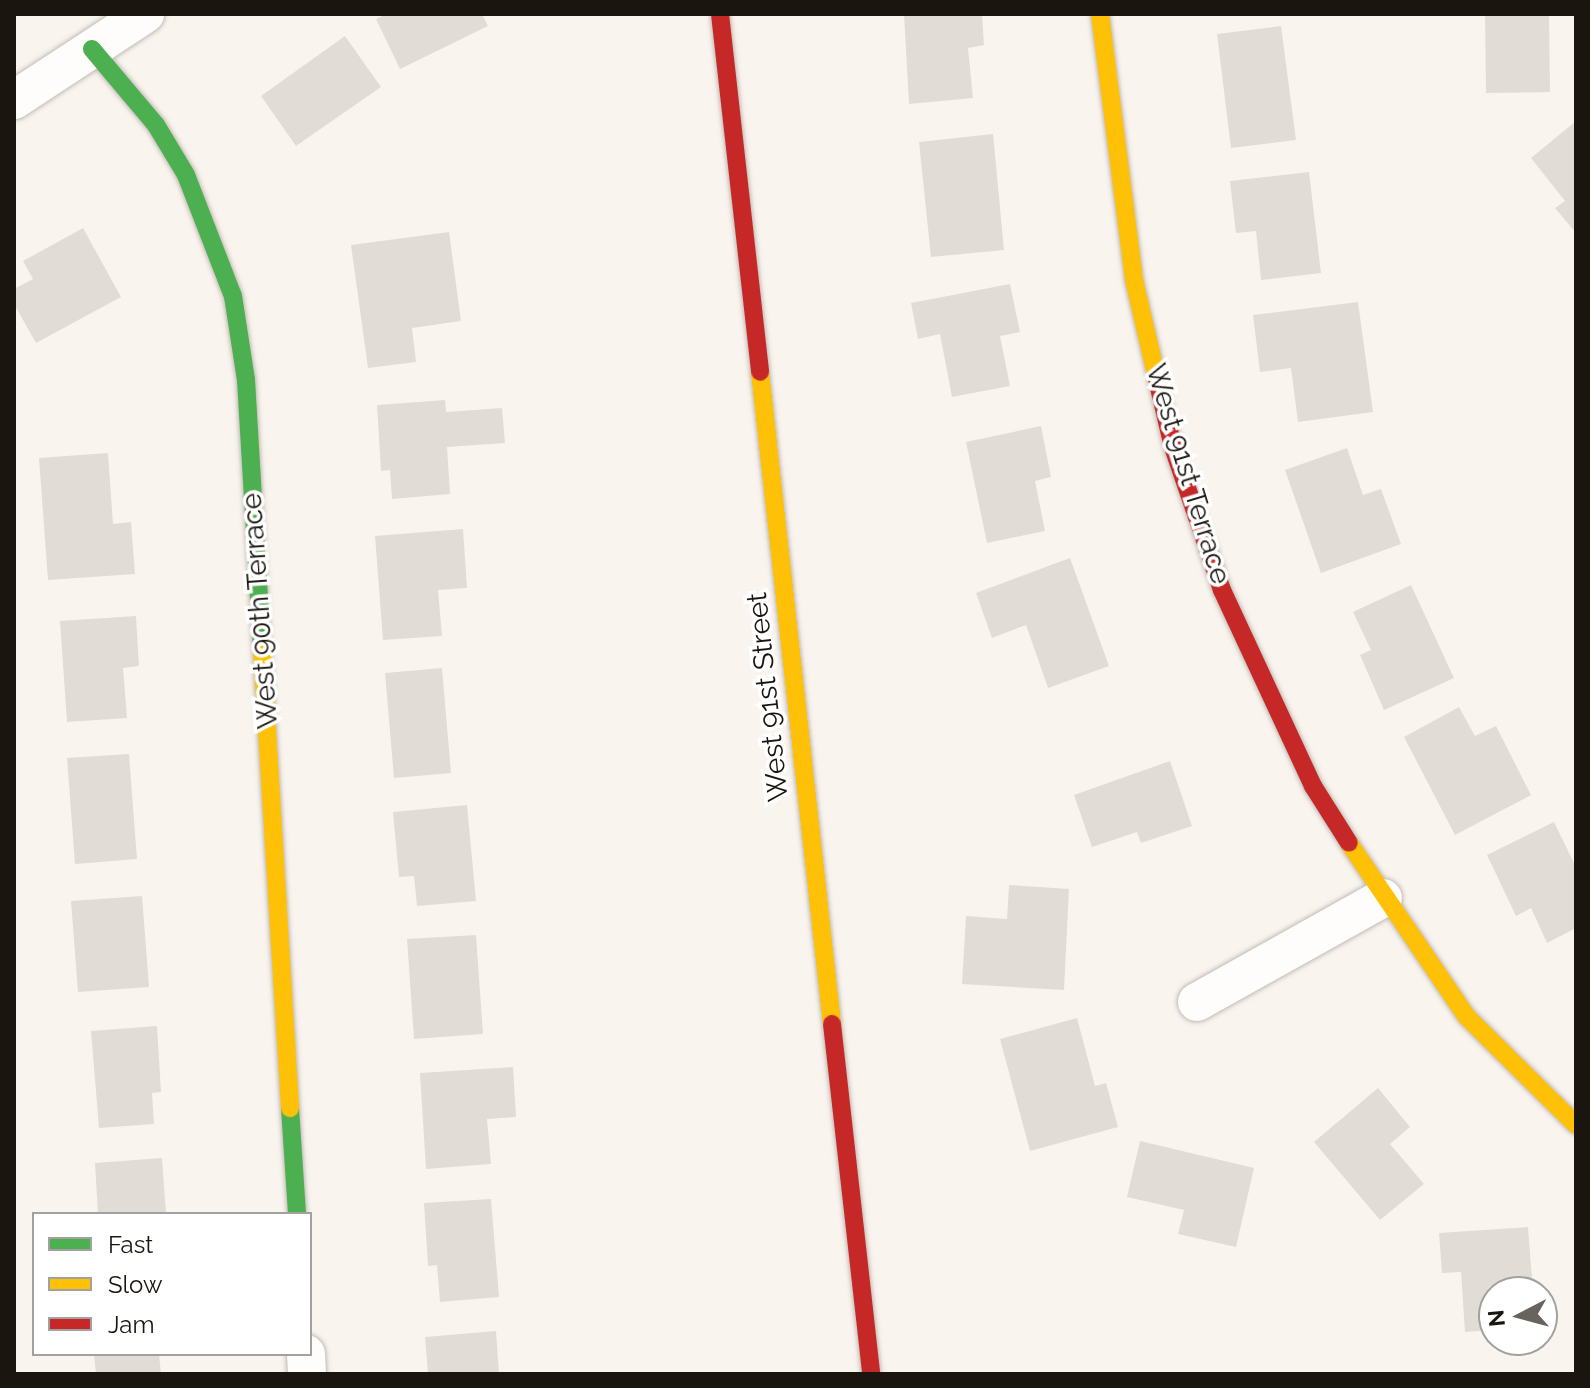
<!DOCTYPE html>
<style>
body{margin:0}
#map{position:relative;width:1590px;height:1388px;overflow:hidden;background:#faf4ee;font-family:Raleway,sans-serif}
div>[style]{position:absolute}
.building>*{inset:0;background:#e1ddd6}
.roads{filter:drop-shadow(0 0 2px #c1bcb6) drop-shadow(0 0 2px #c1bcb6)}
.street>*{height:38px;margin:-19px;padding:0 19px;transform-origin:19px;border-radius:19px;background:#fefdfc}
.fast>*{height:18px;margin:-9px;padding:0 9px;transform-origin:9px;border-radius:9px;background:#4caf50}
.slow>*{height:18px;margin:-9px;padding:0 9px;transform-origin:9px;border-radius:9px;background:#ffc107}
.jam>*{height:18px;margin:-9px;padding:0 9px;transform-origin:9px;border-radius:9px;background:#c62828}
span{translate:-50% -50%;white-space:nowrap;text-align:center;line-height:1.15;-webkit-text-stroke:7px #fff;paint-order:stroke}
.street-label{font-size:28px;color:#1a150f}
.frame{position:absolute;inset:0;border:16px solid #1a150f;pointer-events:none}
.legend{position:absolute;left:32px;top:1212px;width:280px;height:144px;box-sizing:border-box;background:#fff;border:2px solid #a3a19f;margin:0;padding:10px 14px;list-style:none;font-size:24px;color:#1a150f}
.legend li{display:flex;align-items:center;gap:16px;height:40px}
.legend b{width:40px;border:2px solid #a3a19f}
.north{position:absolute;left:1478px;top:1276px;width:80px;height:80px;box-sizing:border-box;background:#fff;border:2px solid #a3a19f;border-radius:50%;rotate:264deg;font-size:22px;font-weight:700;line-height:32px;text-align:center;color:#1a150f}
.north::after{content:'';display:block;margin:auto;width:28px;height:36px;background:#68635d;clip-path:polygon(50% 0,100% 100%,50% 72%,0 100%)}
</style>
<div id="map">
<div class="building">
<div style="clip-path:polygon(387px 14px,482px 14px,488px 26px,400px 69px,376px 19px)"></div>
<div style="clip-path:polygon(904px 14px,982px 14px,984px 45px,968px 48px,973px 98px,909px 104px)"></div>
<div style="clip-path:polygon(1485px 14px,1549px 14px,1550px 92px,1486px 93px)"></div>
<div style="clip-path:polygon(1281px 26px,1296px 140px,1231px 148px,1217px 34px)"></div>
<div style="clip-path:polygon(345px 36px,381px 87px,296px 146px,261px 96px)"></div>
<div style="clip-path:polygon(1576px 121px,1576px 233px,1555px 208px,1565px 201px,1531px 158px)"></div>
<div style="clip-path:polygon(993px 134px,1004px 250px,931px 257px,919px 142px)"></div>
<div style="clip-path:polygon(1309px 172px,1321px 273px,1261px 280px,1256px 231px,1236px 233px,1230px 181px)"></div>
<div style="clip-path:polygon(83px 228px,121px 297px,36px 343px,14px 304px,14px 289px,33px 279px,23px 261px)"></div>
<div style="clip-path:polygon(449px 232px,461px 321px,412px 328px,416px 362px,368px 368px,351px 245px)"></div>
<div style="clip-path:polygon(1010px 284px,1020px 332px,1000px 336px,1010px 386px,952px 397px,940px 334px,918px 339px,911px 303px)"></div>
<div style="clip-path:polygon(1358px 302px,1373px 412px,1298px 422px,1291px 368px,1260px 372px,1253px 315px)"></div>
<div style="clip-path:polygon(445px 400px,446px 412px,502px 408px,505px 443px,447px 447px,450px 494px,392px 499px,390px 470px,381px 471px,377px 405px)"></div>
<div style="clip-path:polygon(1041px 426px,1051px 477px,1035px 481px,1045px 531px,987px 543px,966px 442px)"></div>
<div style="clip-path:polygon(1347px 448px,1363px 495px,1381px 489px,1401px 544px,1321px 573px,1285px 470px)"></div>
<div style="clip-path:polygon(108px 453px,113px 524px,131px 522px,135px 574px,48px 580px,39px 458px)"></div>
<div style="clip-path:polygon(463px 529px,467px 588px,438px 590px,442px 636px,383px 640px,375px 536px)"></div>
<div style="clip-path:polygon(1070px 558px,1109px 666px,1048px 688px,1026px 625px,992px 638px,976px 593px)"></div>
<div style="clip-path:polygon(1411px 585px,1454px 678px,1384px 710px,1360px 655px,1371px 650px,1353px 612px)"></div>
<div style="clip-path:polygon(136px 616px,139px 666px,123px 668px,127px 718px,67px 722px,60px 621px)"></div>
<div style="clip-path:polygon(442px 668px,451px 773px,394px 778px,385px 673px)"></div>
<div style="clip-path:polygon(1459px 707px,1475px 736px,1496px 726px,1531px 795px,1455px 835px,1404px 737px)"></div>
<div style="clip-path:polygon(129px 754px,137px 859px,75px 864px,67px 758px)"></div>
<div style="clip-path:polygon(1170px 761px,1192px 826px,1141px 843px,1137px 832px,1092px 847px,1074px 795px)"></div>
<div style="clip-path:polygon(467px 805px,476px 901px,417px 906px,414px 876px,399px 877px,393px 812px)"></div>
<div style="clip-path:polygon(1554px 822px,1576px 867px,1576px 928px,1547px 943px,1531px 908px,1516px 916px,1487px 855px)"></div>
<div style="clip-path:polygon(1009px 885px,1069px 889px,1064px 990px,962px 984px,966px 916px,1007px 919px)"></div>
<div style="clip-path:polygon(142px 896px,149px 987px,78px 992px,71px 901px)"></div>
<div style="clip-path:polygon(476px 935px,483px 1034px,414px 1039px,407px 939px)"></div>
<div style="clip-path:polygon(1077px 1018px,1095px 1086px,1106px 1083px,1118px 1127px,1030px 1151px,1000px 1039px)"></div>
<div style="clip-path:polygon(157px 1026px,161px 1092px,152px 1093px,154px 1124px,99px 1128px,91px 1031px)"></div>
<div style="clip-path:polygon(513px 1067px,516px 1117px,487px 1119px,491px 1164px,426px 1169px,420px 1073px)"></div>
<div style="clip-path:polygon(1378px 1088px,1410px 1127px,1390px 1144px,1424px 1184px,1380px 1220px,1314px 1142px)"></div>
<div style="clip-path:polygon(1140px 1141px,1254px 1168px,1236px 1247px,1178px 1234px,1184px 1210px,1127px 1197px)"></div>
<div style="clip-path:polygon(162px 1158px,166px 1214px,98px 1214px,95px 1163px)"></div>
<div style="clip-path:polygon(491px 1199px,499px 1297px,440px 1302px,437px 1265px,428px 1266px,424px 1203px)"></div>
<div style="clip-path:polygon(1528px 1227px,1533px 1292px,1494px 1292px,1494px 1330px,1465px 1332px,1461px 1272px,1442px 1273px,1439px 1233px)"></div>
<div style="clip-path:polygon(496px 1331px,499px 1374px,428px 1374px,425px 1337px)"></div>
<div style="clip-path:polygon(94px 1354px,159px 1354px,161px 1374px,96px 1374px)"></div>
</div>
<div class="roads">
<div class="street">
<div style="left:14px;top:100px;width:157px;rotate:-33.3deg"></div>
<div style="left:1197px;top:1002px;width:213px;rotate:-29.2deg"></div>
<div style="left:306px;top:1354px;width:20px;rotate:87deg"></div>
</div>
<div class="fast">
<div style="left:92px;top:49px;width:99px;rotate:49.9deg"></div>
<div style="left:156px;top:125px;width:58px;rotate:59deg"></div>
<div style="left:186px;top:175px;width:130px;rotate:68.8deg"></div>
<div style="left:233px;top:296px;width:85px;rotate:81.2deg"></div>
<div style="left:246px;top:380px;width:269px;rotate:86.6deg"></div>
<div style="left:290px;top:1108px;width:106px;rotate:86.2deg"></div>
</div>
<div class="slow">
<div style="left:1100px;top:14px;width:268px;rotate:82.7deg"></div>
<div style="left:1134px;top:280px;width:102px;rotate:76.9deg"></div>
<div style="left:760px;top:372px;width:656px;rotate:83.7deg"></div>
<div style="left:262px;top:649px;width:460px;rotate:86.5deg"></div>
<div style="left:1349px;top:843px;width:210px;rotate:55.9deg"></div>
<div style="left:1467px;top:1017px;width:153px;rotate:44.7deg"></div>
</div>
<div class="jam">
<div style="left:720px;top:14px;width:360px;rotate:83.6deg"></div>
<div style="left:1157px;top:379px;width:70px;rotate:76.8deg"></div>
<div style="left:1173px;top:447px;width:151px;rotate:71.1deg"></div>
<div style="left:1222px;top:590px;width:216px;rotate:65.1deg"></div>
<div style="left:1313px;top:786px;width:67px;rotate:57.7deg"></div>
<div style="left:832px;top:1024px;width:352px;rotate:83.6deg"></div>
</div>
</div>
<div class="street-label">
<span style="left:1188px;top:474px;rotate:73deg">West 91st Terrace</span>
<span style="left:260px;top:611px;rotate:-94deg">West 90th Terrace</span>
<span style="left:768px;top:697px;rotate:-96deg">West 91st Street</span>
</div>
<div class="frame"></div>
<ul class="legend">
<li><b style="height:10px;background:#4caf50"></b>Fast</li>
<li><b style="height:10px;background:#ffc107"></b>Slow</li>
<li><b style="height:10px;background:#c62828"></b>Jam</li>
</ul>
<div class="north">N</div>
</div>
